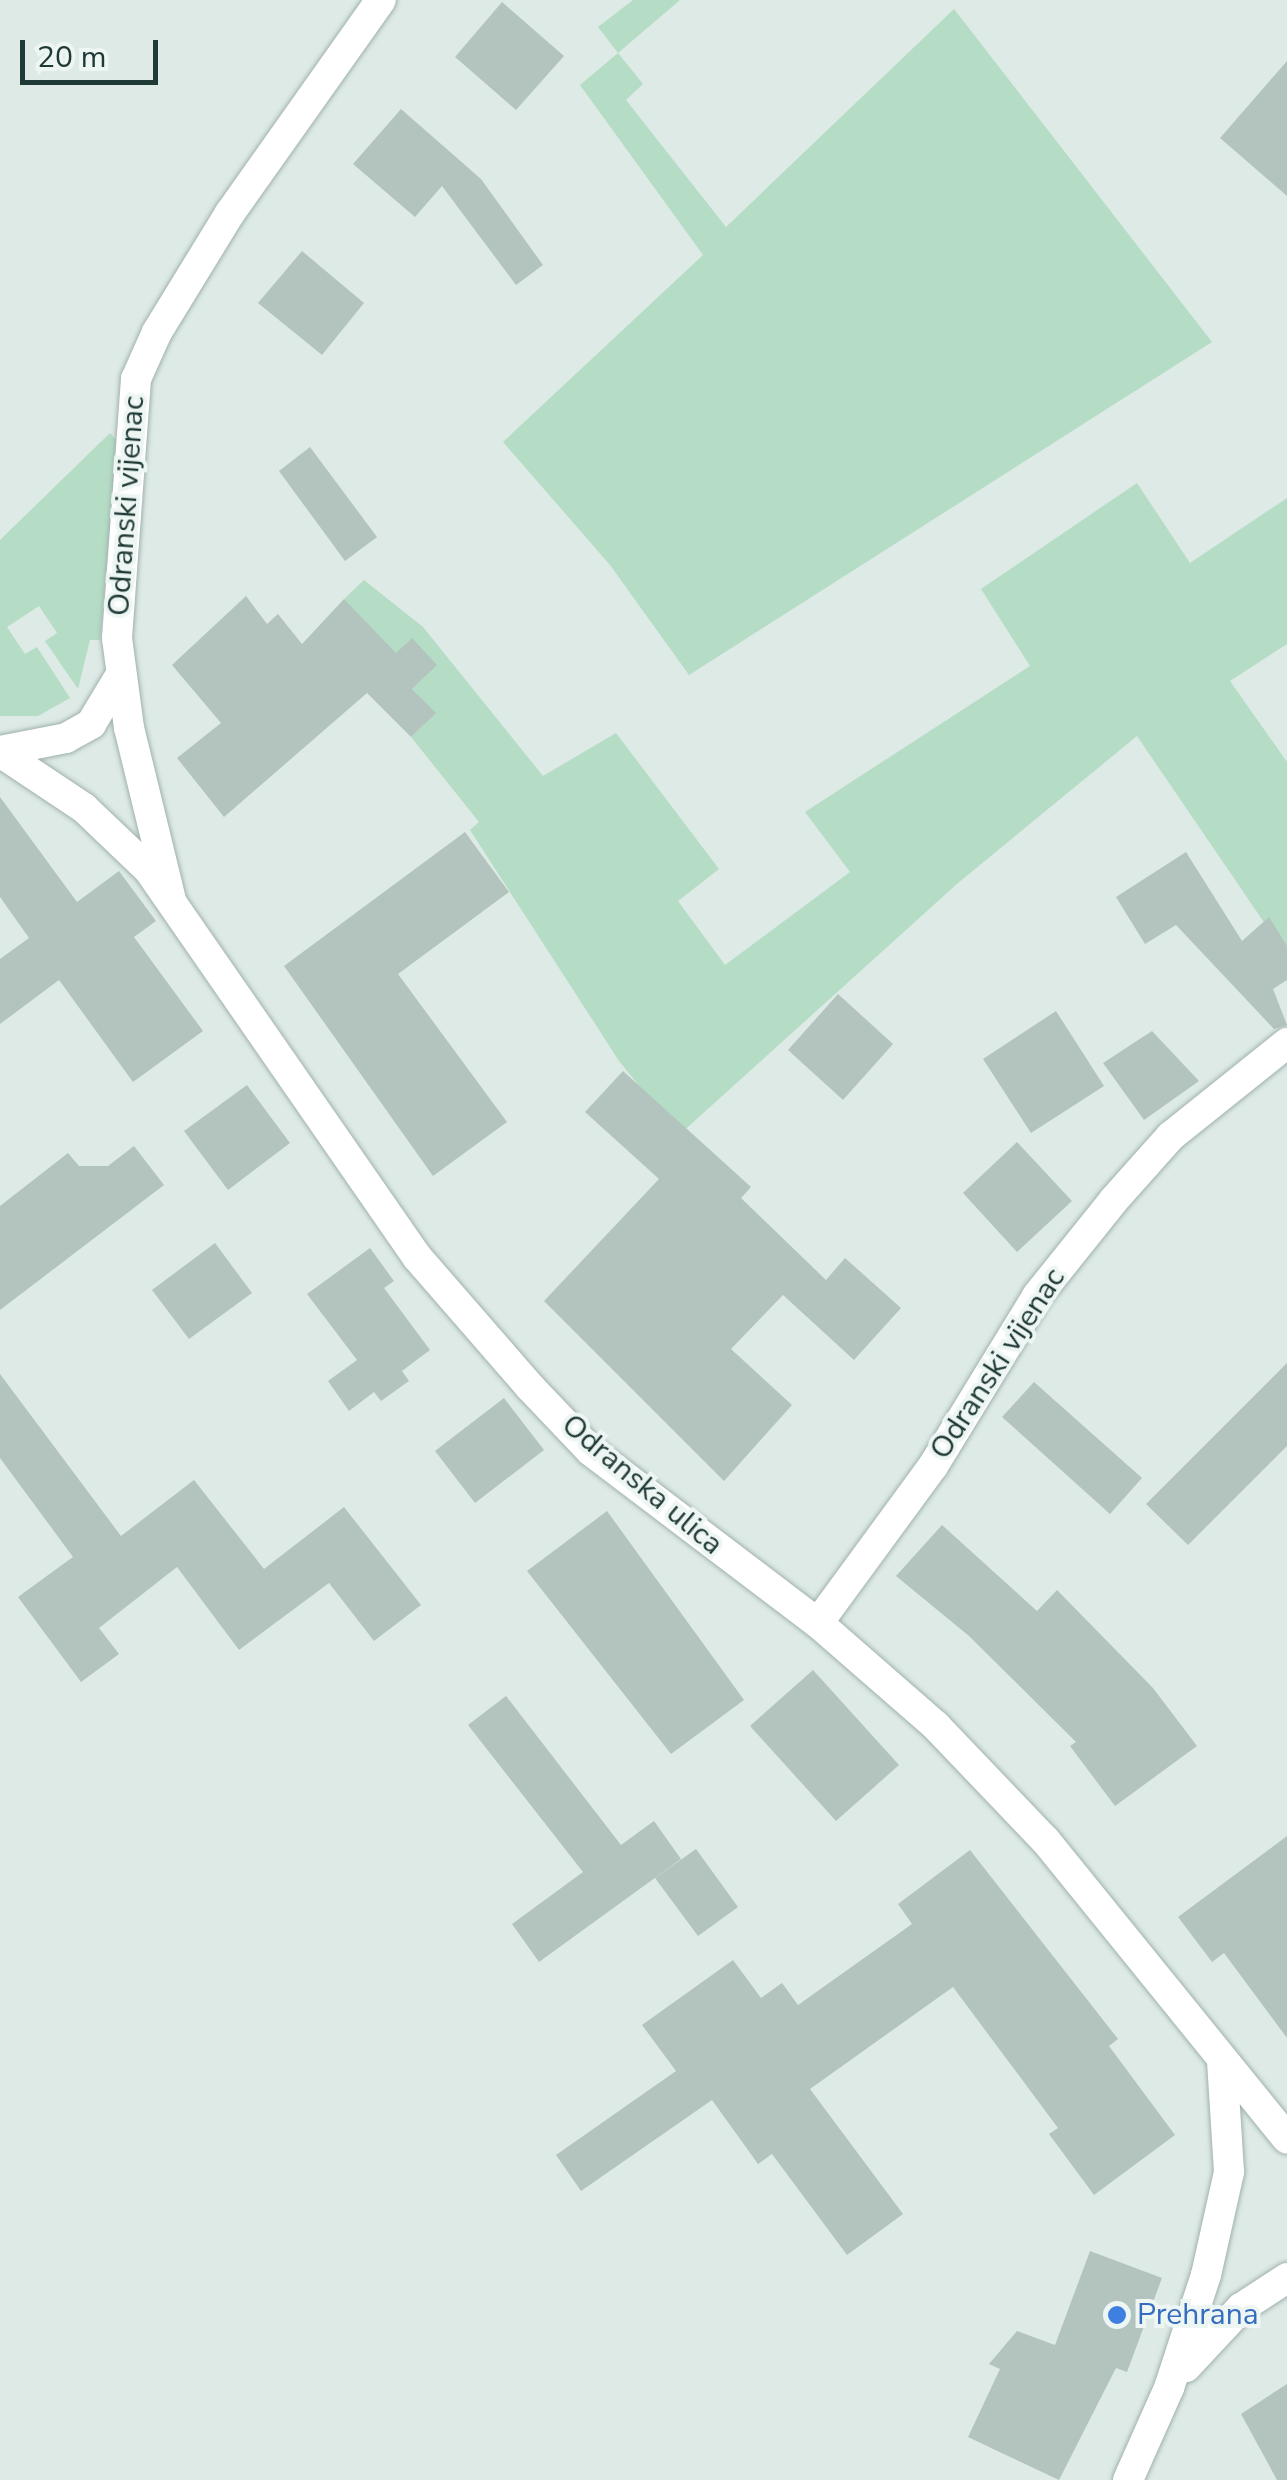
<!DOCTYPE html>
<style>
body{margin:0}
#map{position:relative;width:1287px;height:2480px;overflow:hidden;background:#ddeae6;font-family:"Nunito Sans",sans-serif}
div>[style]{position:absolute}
.green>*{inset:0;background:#b5dcc5}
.building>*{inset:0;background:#b3c4bf}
.roads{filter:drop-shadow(0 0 2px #a0b1ae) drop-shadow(0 0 2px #a0b1ae)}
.street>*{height:30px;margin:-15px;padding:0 15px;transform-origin:15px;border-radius:15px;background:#fff}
.secondary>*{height:30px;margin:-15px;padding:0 15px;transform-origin:15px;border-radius:15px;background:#fff}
.dots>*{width:28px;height:28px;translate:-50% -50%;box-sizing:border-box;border:5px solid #eef6f3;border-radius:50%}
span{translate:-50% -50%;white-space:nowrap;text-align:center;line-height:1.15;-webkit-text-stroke:8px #eef6f3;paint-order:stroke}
.street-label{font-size:30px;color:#1f3936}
.shop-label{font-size:30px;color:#366cbe}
.left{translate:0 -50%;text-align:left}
.scale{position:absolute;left:20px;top:40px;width:138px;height:45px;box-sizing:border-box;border:5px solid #1f3936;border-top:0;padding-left:12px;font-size:30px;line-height:35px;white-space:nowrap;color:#1f3936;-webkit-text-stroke:8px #eef6f3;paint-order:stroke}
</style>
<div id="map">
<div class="green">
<div style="clip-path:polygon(633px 0,680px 0,618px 53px,643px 84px,626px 100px,726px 227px,954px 9px,1212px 342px,689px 675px,610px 565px,503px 442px,703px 255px,580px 85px,618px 53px,598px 27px)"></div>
<div style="clip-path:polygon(110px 433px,118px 442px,100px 640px,90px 640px,78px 689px,45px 641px,57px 633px,39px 606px,7px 627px,25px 654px,37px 647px,70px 698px,38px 716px,0 716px,0 540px)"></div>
<div style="clip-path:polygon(1137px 483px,1190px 563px,1287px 498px,1287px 644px,1230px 681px,1287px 762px,1287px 956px,1137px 736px,958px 883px,679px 1135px,619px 1061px,470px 830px,479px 822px,411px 737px,435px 713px,412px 689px,436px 665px,390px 659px,344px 599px,364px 580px,423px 627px,543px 776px,616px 733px,719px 869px,678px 901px,725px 965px,850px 872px,805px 812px,1030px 666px,981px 589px)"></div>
</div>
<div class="building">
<div style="clip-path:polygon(502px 2px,564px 56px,516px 110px,455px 57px)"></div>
<div style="clip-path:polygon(1287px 61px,1287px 196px,1220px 138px)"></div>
<div style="clip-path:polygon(401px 109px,481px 179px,543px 265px,516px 285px,442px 186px,415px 217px,353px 164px)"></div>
<div style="clip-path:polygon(302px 251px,364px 303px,322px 355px,258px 303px)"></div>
<div style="clip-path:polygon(310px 447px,377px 537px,345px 561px,279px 471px)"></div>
<div style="clip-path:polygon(246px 596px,267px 624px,278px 614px,302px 644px,344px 599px,396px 653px,412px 638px,437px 665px,412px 689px,436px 713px,411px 737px,367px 693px,224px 817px,177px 758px,221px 723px,172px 665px)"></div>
<div style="clip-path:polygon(0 797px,77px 902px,119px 871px,156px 921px,134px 937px,203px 1031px,133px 1082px,59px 980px,0 1024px,0 959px,29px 938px,0 897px)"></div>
<div style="clip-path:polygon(465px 832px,509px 892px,398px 974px,507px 1122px,433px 1176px,284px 966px)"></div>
<div style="clip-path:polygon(1186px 852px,1242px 941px,1269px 917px,1287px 946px,1287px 980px,1273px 989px,1287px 1025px,1274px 1029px,1176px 925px,1145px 944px,1116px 897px)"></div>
<div style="clip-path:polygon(838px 994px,893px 1044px,843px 1100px,788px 1050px)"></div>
<div style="clip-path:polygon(1056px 1011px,1104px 1086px,1031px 1133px,983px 1059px)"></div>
<div style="clip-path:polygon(1152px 1031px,1199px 1081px,1144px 1120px,1103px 1063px)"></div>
<div style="clip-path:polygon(623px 1071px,751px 1187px,741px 1198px,826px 1280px,845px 1258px,901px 1308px,854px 1360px,783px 1295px,731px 1349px,792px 1405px,724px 1481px,544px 1301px,659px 1179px,585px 1112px)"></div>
<div style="clip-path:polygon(247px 1085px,290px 1143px,228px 1190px,184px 1131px)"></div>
<div style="clip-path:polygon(1017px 1142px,1072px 1201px,1017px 1252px,963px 1193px)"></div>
<div style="clip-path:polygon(134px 1146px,164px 1185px,0 1310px,0 1206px,68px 1153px,79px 1166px,108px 1166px)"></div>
<div style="clip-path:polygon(215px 1243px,252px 1293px,189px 1339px,152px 1290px)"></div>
<div style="clip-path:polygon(370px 1248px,394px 1281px,384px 1288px,430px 1350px,402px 1371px,409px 1381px,381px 1401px,374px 1392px,349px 1411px,328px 1381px,357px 1360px,307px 1294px)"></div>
<div style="clip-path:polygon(1287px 1363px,1287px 1446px,1188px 1545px,1146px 1504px)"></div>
<div style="clip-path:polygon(0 1374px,121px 1536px,194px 1480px,264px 1569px,344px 1507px,421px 1605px,374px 1641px,329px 1583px,239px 1650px,177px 1567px,99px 1628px,119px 1654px,81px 1682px,18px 1597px,73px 1557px,0 1458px)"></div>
<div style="clip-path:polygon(1034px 1382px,1142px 1478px,1110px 1514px,1002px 1417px)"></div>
<div style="clip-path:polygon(504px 1398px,544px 1450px,475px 1503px,435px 1451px)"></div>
<div style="clip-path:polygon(607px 1511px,744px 1700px,671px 1754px,527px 1571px)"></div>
<div style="clip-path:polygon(942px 1525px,1037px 1611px,1057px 1590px,1153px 1688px,1197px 1746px,1115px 1806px,1070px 1746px,1076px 1742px,969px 1636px,896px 1576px)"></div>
<div style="clip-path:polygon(813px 1670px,899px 1765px,836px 1821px,750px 1726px)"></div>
<div style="clip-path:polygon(506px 1696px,621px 1845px,654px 1821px,681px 1859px,539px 1962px,512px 1924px,583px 1872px,468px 1725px)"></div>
<div style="clip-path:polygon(1287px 1836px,1287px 2038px,1224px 1953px,1212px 1962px,1178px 1917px)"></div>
<div style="clip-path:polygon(696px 1849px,738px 1907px,698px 1936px,655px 1878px)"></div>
<div style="clip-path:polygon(970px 1850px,1118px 2039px,1109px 2046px,1175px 2135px,1094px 2195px,1049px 2134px,1058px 2128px,953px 1987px,810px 2089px,903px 2214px,847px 2255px,772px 2154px,758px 2164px,712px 2100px,581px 2191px,556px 2155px,676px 2071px,642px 2025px,733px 1960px,761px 1998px,782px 1983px,798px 2005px,912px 1924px,898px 1904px)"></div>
<div style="clip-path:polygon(1090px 2251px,1162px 2278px,1127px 2372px,1116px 2368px,1059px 2480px,968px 2437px,1000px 2369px,989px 2364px,1017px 2331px,1055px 2345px)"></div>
<div style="clip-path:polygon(1287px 2384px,1287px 2480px,1277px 2480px,1241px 2414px)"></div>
</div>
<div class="roads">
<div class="street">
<div style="left:0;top:751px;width:67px;rotate:-11.1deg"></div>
<div style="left:66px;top:738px;width:29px;rotate:-29deg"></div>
<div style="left:91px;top:724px;width:56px;rotate:-58.9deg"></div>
<div style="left:171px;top:900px;width:177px;rotate:-103.7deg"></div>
<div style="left:129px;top:728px;width:91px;rotate:-97.6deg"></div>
<div style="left:117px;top:638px;width:260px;rotate:-85.8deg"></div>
<div style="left:136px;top:379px;width:51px;rotate:-65.9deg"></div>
<div style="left:157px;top:332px;width:140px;rotate:-58.5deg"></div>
<div style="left:230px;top:213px;width:261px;rotate:-54.7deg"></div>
<div style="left:818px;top:1623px;width:195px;rotate:-53.8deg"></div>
<div style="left:933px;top:1466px;width:199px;rotate:-58.5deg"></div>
<div style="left:1037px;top:1296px;width:122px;rotate:-51.3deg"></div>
<div style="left:1113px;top:1201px;width:87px;rotate:-48.3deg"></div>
<div style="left:1171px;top:1136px;width:149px;rotate:-38.7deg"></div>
<div style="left:1186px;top:2367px;width:81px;rotate:-47deg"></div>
<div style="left:1241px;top:2308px;width:55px;rotate:-33.1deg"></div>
<div style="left:1128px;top:2480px;width:101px;rotate:-66deg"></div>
<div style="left:1169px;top:2388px;width:119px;rotate:-71.9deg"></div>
<div style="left:1206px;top:2275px;width:106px;rotate:-77.4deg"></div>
<div style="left:1229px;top:2172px;width:110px;rotate:-93.6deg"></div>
</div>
<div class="secondary">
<div style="left:0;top:752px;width:101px;rotate:33.7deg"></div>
<div style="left:84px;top:808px;width:90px;rotate:43.6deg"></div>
<div style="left:149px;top:870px;width:471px;rotate:55.3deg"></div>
<div style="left:417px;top:1257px;width:172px;rotate:49deg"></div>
<div style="left:530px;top:1387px;width:88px;rotate:46.4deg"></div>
<div style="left:591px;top:1451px;width:285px;rotate:37.2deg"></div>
<div style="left:818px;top:1623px;width:157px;rotate:41.1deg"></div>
<div style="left:936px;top:1726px;width:159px;rotate:46.3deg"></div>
<div style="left:1046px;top:1841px;width:383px;rotate:51deg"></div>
</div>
</div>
<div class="dots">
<div style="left:1117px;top:2315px;background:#3f7fe0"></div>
</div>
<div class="street-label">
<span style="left:127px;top:506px;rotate:-86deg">Odranski vijenac</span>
<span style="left:998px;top:1364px;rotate:-57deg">Odranski vijenac</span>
<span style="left:642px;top:1485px;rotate:40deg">Odranska ulica</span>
</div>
<div class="shop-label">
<span class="left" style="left:1137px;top:2315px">Prehrana</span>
</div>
<div class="scale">20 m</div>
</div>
